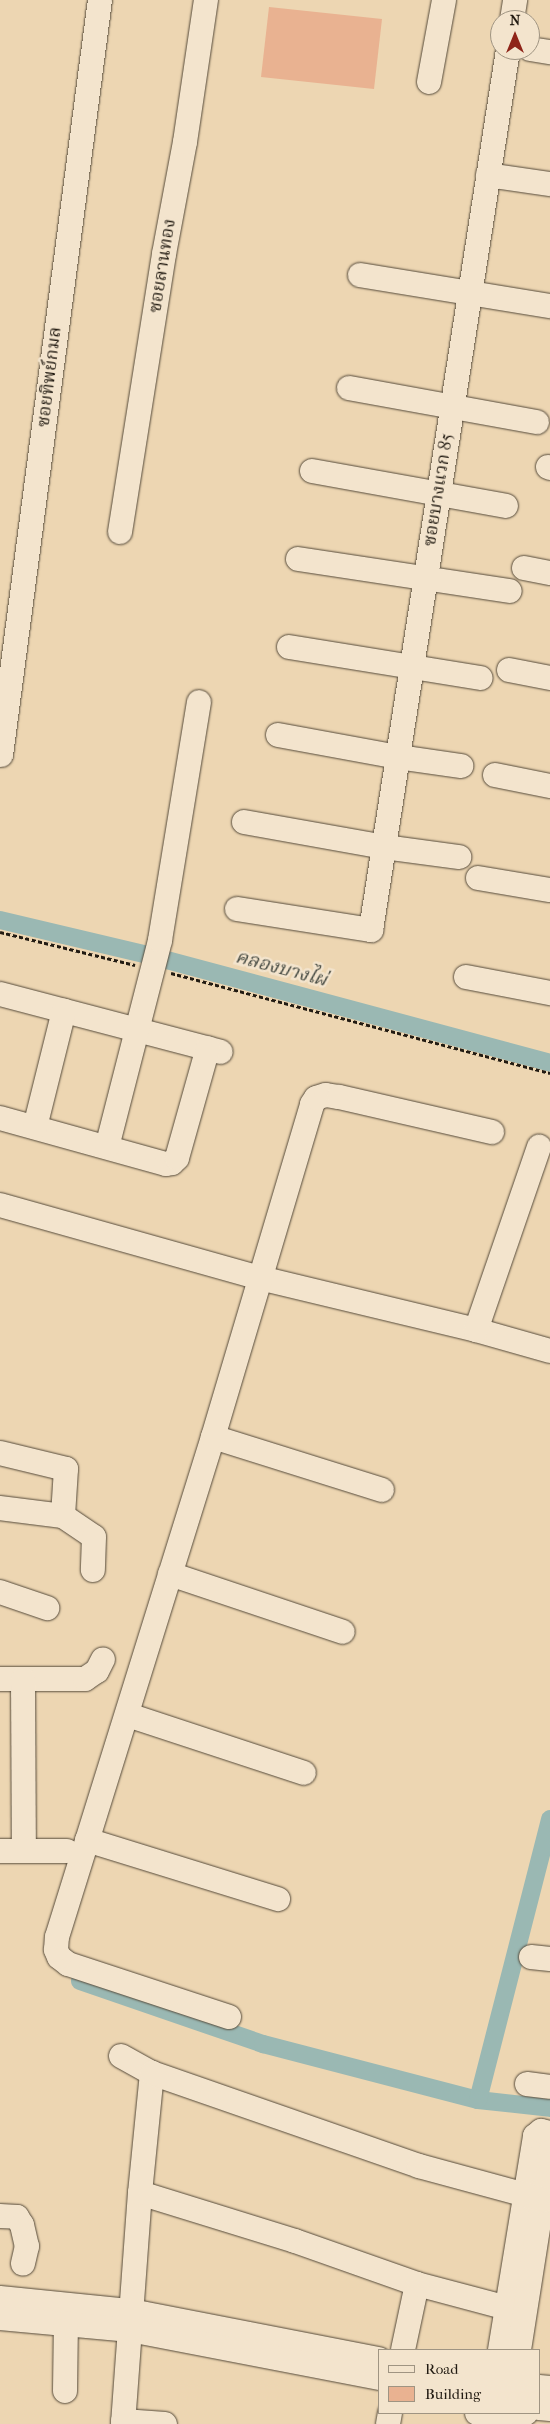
<!DOCTYPE html>
<meta charset="utf-8">
<style>
body{margin:0}
#map{position:relative;width:550px;height:2424px;overflow:hidden;background:#edd6b2;font-family:"IM FELL French Canon","Noto Serif Thai",serif}
div>[style]{position:absolute}
.canal>*{height:18px;margin:-9px;padding:0 9px;transform-origin:9px;border-radius:9px;background:#9ab8b3}
.building>*{inset:0;background:#e9b291}
.path>*{height:3px;margin-top:-1.5px;transform-origin:0;background:repeating-linear-gradient(90deg,#221b12 0 4px,transparent 0 6.5px)}
.roads{filter:drop-shadow(0 0 1px #554a3a) drop-shadow(0 0 1px #554a3a)}
.minor>*{height:24px;margin:-12px;padding:0 12px;transform-origin:12px;border-radius:12px;background:#f3e4cd}
span{translate:-50% -50%;white-space:nowrap;text-align:center;line-height:1.15;-webkit-text-stroke:5px #f3e4cd;paint-order:stroke}
.street-label{font-size:18px;color:#221b12}
.water-label{font-size:19px;color:#464a42;font-style:italic}
.legend{position:absolute;left:378px;top:2349px;width:162px;height:65px;box-sizing:border-box;background:#f3e4cd;border:1px solid #9f9482;margin:0;padding:6px 9px;list-style:none;font-size:15px;color:#221b12}
.legend li{display:flex;align-items:center;gap:10px;height:25px}
.legend b{width:25px;border:1px solid #9f9482}
.north{position:absolute;left:490px;top:10px;width:50px;height:50px;box-sizing:border-box;background:#f3e4cd;border:1px solid #9f9482;border-radius:50%;rotate:0deg;font-size:14px;font-weight:700;line-height:20px;text-align:center;color:#221b12}
.north::after{content:'';display:block;margin:auto;width:18px;height:22px;background:#8f2418;clip-path:polygon(50% 0,100% 100%,50% 72%,0 100%)}
</style>
<div id="map">
<div class="canal">
<div style="left:0;top:920px;width:152px;rotate:13.3deg"></div>
<div style="left:148px;top:955px;width:416px;rotate:15deg"></div>
<div style="left:80px;top:1981px;width:194px;rotate:19deg"></div>
<div style="left:263px;top:2044px;width:222px;rotate:14.6deg"></div>
<div style="left:478px;top:2100px;width:72px;rotate:6.3deg"></div>
<div style="left:478px;top:2100px;width:290px;rotate:-75.6deg"></div>
</div>
<div class="building">
<div style="clip-path:polygon(269px 7px,382px 19px,374px 89px,261px 77px)"></div>
</div>
<div class="path">
<div style="left:0;top:932px;width:139px;rotate:13.7deg"></div>
<div style="left:171px;top:973px;width:392px;rotate:14.8deg"></div>
</div>
<div class="roads">
<div class="minor">
<div style="left:512px;top:20px;width:20px;rotate:-81deg"></div>
<div style="left:530px;top:49px;width:20px;rotate:9deg"></div>
<div style="left:429px;top:82px;width:83px;rotate:-79.6deg"></div>
<div style="left:488px;top:175px;width:63px;rotate:8.3deg"></div>
<div style="left:360px;top:275px;width:193px;rotate:9.3deg"></div>
<div style="left:349px;top:388px;width:191px;rotate:10.3deg"></div>
<div style="left:548px;top:467px;width:2px;rotate:27deg"></div>
<div style="left:312px;top:471px;width:197px;rotate:10.2deg"></div>
<div style="left:120px;top:532px;width:281px;rotate:-81deg"></div>
<div style="left:164px;top:254px;width:114px;rotate:-79.4deg"></div>
<div style="left:185px;top:142px;width:144px;rotate:-81.6deg"></div>
<div style="left:298px;top:559px;width:214px;rotate:8.6deg"></div>
<div style="left:524px;top:568px;width:26px;rotate:11deg"></div>
<div style="left:289px;top:647px;width:194px;rotate:9.2deg"></div>
<div style="left:509px;top:670px;width:42px;rotate:11deg"></div>
<div style="left:278px;top:735px;width:122px;rotate:10.4deg"></div>
<div style="left:398px;top:757px;width:64px;rotate:8.1deg"></div>
<div style="left:1px;top:755px;width:761px;rotate:-82.53deg"></div>
<div style="left:495px;top:775px;width:56px;rotate:11.3deg"></div>
<div style="left:244px;top:822px;width:142px;rotate:10.1deg"></div>
<div style="left:384px;top:847px;width:76px;rotate:7.6deg"></div>
<div style="left:478px;top:878px;width:73px;rotate:9.5deg"></div>
<div style="left:237px;top:909px;width:136px;rotate:8.9deg"></div>
<div style="left:371px;top:930px;width:891px;rotate:-81.15deg"></div>
<div style="left:466px;top:977px;width:86px;rotate:10.8deg"></div>
<div style="left:0;top:994px;width:228px;rotate:14.7deg"></div>
<div style="left:0;top:1118px;width:172px;rotate:15.5deg"></div>
<div style="left:166px;top:1164px;width:6px;rotate:-9deg"></div>
<div style="left:172px;top:1163px;width:7px;rotate:-45deg"></div>
<div style="left:177px;top:1158px;width:114px;rotate:-74.3deg"></div>
<div style="left:35px;top:1127px;width:120px;rotate:-76deg"></div>
<div style="left:107px;top:1147px;width:214px;rotate:-75.6deg"></div>
<div style="left:160px;top:940px;width:241px;rotate:-80.7deg"></div>
<div style="left:0;top:1205px;width:270px;rotate:15.7deg"></div>
<div style="left:260px;top:1278px;width:222px;rotate:13.5deg"></div>
<div style="left:476px;top:1330px;width:77px;rotate:15.8deg"></div>
<div style="left:476px;top:1330px;width:194px;rotate:-71deg"></div>
<div style="left:213px;top:1437px;width:177px;rotate:17.4deg"></div>
<div style="left:0;top:1453px;width:68px;rotate:13.6deg"></div>
<div style="left:66px;top:1469px;width:47px;rotate:93.7deg"></div>
<div style="left:63px;top:1516px;width:64px;rotate:-172.8deg"></div>
<div style="left:63px;top:1516px;width:37px;rotate:34deg"></div>
<div style="left:94px;top:1537px;width:33px;rotate:92deg"></div>
<div style="left:170px;top:1574px;width:182px;rotate:18.5deg"></div>
<div style="left:0;top:1592px;width:50px;rotate:18.8deg"></div>
<div style="left:0;top:1679px;width:85px"></div>
<div style="left:85px;top:1679px;width:14px;rotate:-34deg"></div>
<div style="left:97px;top:1671px;width:13px;rotate:-63deg"></div>
<div style="left:23px;top:1679px;width:171px;rotate:89.7deg"></div>
<div style="left:128px;top:1715px;width:185px;rotate:18.2deg"></div>
<div style="left:87px;top:1840px;width:200px;rotate:17.2deg"></div>
<div style="left:0;top:1851px;width:67px"></div>
<div style="left:531px;top:1957px;width:19px;rotate:6deg"></div>
<div style="left:229px;top:2017px;width:169px;rotate:-161.8deg"></div>
<div style="left:68px;top:1964px;width:11px;rotate:-142deg"></div>
<div style="left:59px;top:1957px;width:8px;rotate:-113deg"></div>
<div style="left:56px;top:1950px;width:13px;rotate:-86deg"></div>
<div style="left:57px;top:1937px;width:524px;rotate:-72.67deg"></div>
<div style="left:213px;top:1437px;width:347px;rotate:-73.4deg"></div>
<div style="left:312px;top:1104px;width:7px;rotate:-56deg"></div>
<div style="left:316px;top:1098px;width:10px;rotate:-17deg"></div>
<div style="left:326px;top:1095px;width:13px;rotate:9deg"></div>
<div style="left:339px;top:1097px;width:157px;rotate:12.9deg"></div>
<div style="left:121px;top:2056px;width:35px;rotate:29deg"></div>
<div style="left:527px;top:2084px;width:23px;rotate:7deg"></div>
<div style="left:140px;top:2193px;width:162px;rotate:17.2deg"></div>
<div style="left:295px;top:2241px;width:129px;rotate:19.4deg"></div>
<div style="left:417px;top:2284px;width:67px;rotate:102deg"></div>
<div style="left:0;top:2216px;width:17px;rotate:3deg"></div>
<div style="left:17px;top:2217px;width:9px;rotate:58deg"></div>
<div style="left:22px;top:2225px;width:22px;rotate:77deg"></div>
<div style="left:27px;top:2246px;width:18px;rotate:103deg"></div>
<div style="left:417px;top:2284px;width:93px;rotate:14.9deg"></div>
<div style="left:0;top:2298px;width:132px;rotate:5.7deg"></div>
<div style="left:131px;top:2311px;width:253px;rotate:11deg"></div>
<div style="left:0;top:2318px;width:131px;rotate:5.3deg"></div>
<div style="left:130px;top:2330px;width:254px;rotate:10.9deg"></div>
<div style="left:500px;top:2350px;width:217px;rotate:-80.7deg"></div>
<div style="left:535px;top:2136px;width:8px;rotate:-40deg"></div>
<div style="left:541px;top:2131px;width:9px;rotate:13deg"></div>
<div style="left:519px;top:2350px;width:200px;rotate:-81.1deg"></div>
<div style="left:539px;top:2387px;width:11px;rotate:5deg"></div>
<div style="left:65px;top:2391px;width:68px;rotate:-89.2deg"></div>
<div style="left:539px;top:2408px;width:11px;rotate:5deg"></div>
<div style="left:477px;top:2413px;width:17px;rotate:31deg"></div>
<div style="left:492px;top:2422px;width:10px;rotate:11deg"></div>
<div style="left:502px;top:2424px;width:11px;rotate:-10deg"></div>
<div style="left:513px;top:2422px;width:16px;rotate:-35deg"></div>
<div style="left:123px;top:2421px;width:42px;rotate:4.1deg"></div>
<div style="left:123px;top:2424px;width:232px;rotate:-85.8deg"></div>
<div style="left:140px;top:2193px;width:121px;rotate:-84.3deg"></div>
<div style="left:152px;top:2073px;width:283px;rotate:19.2deg"></div>
<div style="left:419px;top:2166px;width:130px;rotate:15.2deg"></div>
<div style="left:388px;top:2424px;width:11px;rotate:-80deg"></div>
</div>
</div>
<div class="street-label">
<span style="left:163px;top:266px;rotate:-81deg">ซอยลานทอง</span>
<span style="left:50px;top:377px;rotate:-83deg">ซอยทิพย์กมล</span>
<span style="left:439px;top:490px;rotate:-81deg">ซอยบางแวก 85</span>
</div>
<div class="water-label">
<span style="left:281px;top:969px;rotate:15deg">คลองบางไผ่</span>
</div>
<ul class="legend">
<li><b style="height:6px;background:#f3e4cd"></b>Road</li>
<li><b style="height:14px;background:#e9b291"></b>Building</li>
</ul>
<div class="north">N</div>
</div>
